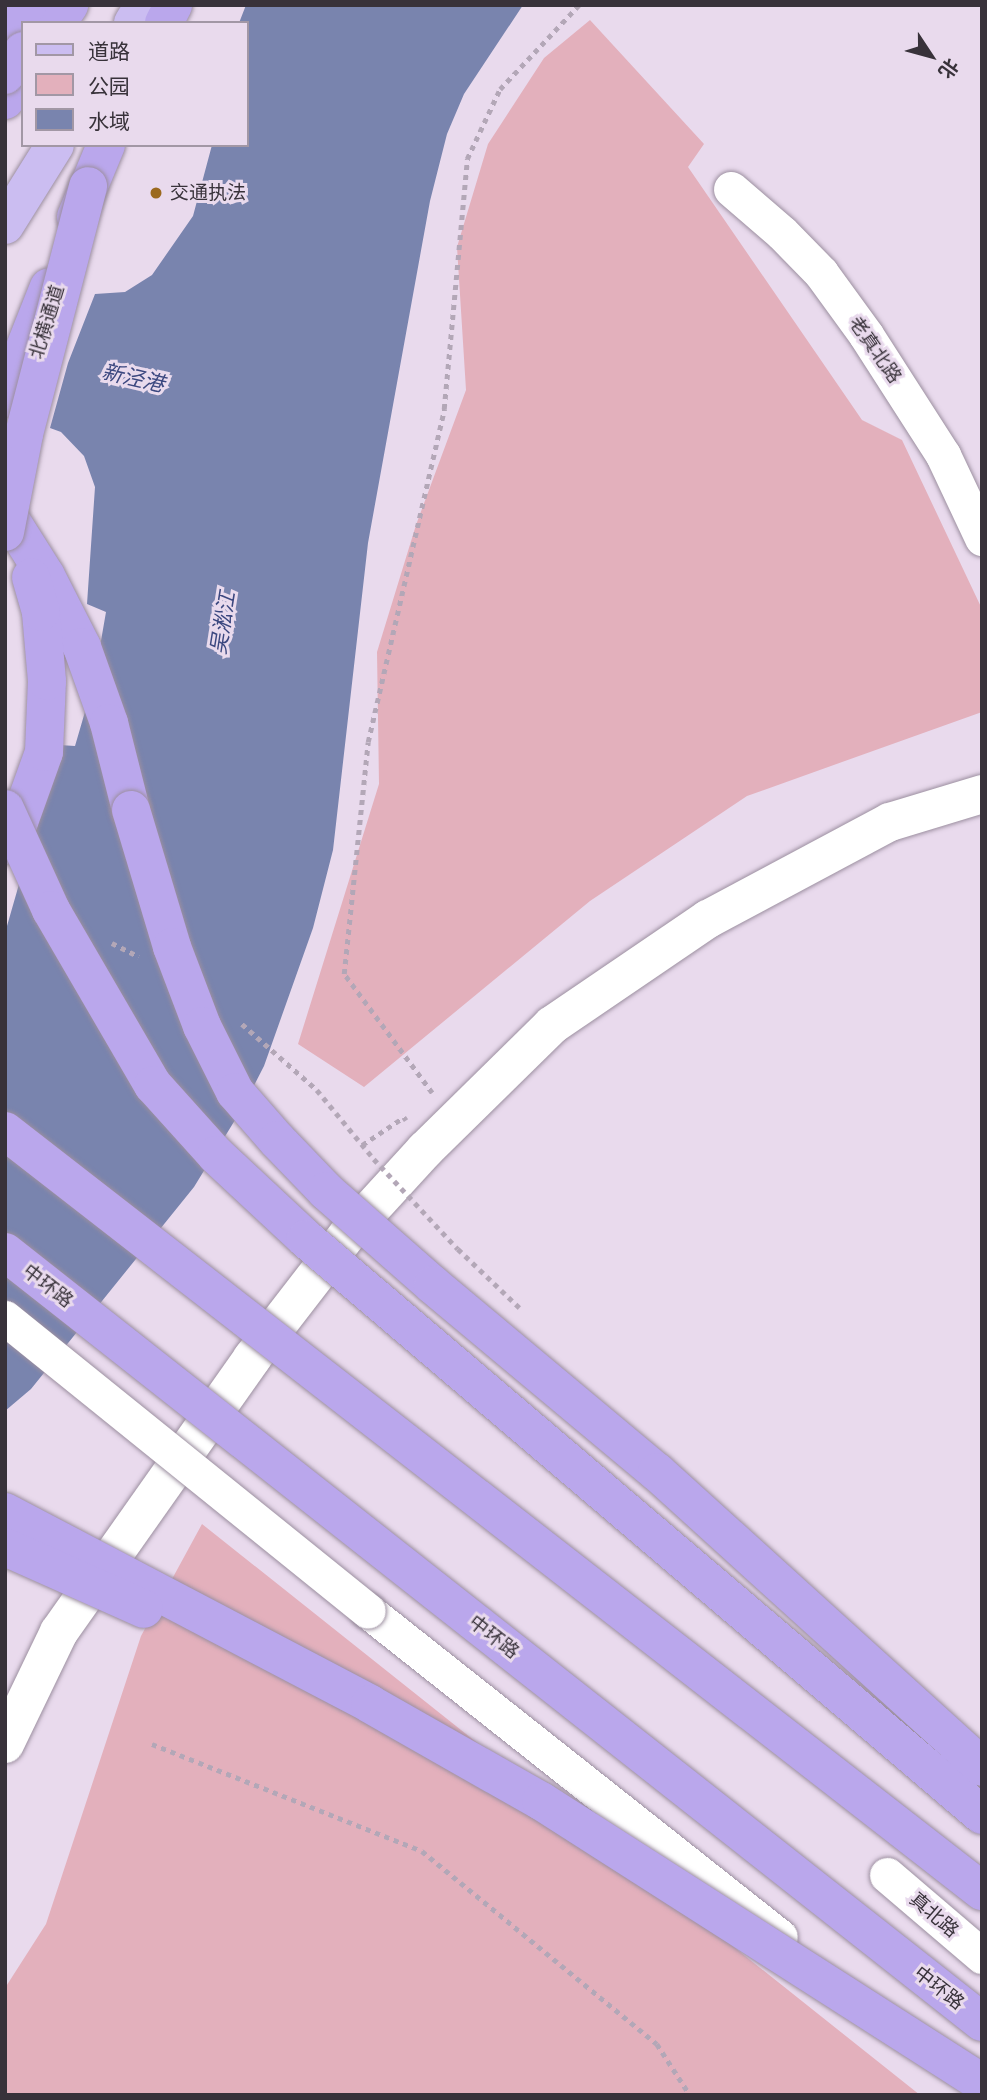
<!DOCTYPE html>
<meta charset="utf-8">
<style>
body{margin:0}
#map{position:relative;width:987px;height:2100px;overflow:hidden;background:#e9daed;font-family:Cabin,"Noto Sans SC",sans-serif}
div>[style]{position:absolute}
.green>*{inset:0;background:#e3b0bc}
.water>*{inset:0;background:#7984ae}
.path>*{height:4.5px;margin-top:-2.25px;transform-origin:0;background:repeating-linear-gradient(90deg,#b3a7b7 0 5px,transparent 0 10px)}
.roads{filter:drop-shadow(0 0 2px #9c8fa0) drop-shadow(0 0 2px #9c8fa0)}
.minor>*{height:35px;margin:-17.5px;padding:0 17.5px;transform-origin:17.5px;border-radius:17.5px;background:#fff}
.tertiary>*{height:38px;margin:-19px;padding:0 19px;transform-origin:19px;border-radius:19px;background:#fff}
.primary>*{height:38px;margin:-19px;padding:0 19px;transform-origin:19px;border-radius:19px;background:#cbbdf1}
.trunk>*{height:38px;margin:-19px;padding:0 19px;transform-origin:19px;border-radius:19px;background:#baa7ec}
.path-bridge>*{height:4.5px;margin-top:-2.25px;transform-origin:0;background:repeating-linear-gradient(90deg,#b3a7b7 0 5px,transparent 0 10px)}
.bridges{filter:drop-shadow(0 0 2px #9c8fa0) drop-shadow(0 0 2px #9c8fa0)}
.minor-bridge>*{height:35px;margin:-17.5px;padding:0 17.5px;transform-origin:17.5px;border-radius:17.5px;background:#fff}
.trunk-bridge>*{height:38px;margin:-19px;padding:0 19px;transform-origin:19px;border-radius:19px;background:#baa7ec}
.dots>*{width:19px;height:19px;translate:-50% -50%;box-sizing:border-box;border:4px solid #e9daed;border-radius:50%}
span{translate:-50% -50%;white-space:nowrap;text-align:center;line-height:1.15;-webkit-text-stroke:6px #e9daed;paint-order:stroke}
.poi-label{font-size:19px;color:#38323a}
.left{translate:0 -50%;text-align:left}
.street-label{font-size:19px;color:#38323a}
.water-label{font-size:21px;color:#3b477f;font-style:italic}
.frame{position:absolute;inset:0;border:7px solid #38323a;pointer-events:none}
.legend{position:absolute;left:21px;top:21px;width:228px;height:126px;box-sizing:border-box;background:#e9daed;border:2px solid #a297a5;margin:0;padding:9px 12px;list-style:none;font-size:21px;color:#38323a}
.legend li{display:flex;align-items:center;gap:14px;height:35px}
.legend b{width:35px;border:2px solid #a297a5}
.north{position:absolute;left:896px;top:21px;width:70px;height:70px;-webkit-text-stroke:5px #e9daed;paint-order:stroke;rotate:126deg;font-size:19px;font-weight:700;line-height:28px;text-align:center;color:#38323a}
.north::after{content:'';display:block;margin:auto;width:24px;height:32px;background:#38323a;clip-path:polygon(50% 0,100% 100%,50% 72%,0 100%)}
</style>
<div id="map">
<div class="green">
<div style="clip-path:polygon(590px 20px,704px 144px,688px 167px,862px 420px,902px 440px,982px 609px,982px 712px,747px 796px,590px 901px,364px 1087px,298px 1044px,379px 784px,377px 652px,416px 525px,466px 390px,457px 247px,488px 144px,544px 58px)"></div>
<div style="clip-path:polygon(202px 1524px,920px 2095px,5px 2095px,5px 1988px,46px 1924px,141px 1636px)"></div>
</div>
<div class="water">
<div style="clip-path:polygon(246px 5px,523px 5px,464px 94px,447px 134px,430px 201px,368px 543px,333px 850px,313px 928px,264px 1066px,243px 1107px,194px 1187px,31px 1389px,5px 1411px,5px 933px,59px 745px,75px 746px,94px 681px,106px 612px,87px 604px,95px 487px,84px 456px,61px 432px,50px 428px,68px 363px,95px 294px,125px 292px,152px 275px,193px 216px,212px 145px,247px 145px,247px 23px,239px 23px)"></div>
</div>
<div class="path">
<div style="left:432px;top:1093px;width:148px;rotate:-126.5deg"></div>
<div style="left:344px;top:974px;width:233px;rotate:-84.1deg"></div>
<div style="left:368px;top:742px;width:342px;rotate:-77.1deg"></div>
<div style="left:444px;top:409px;width:251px;rotate:-84.7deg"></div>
<div style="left:467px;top:159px;width:77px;rotate:-64.8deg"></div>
<div style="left:500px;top:89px;width:115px;rotate:-46.8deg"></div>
<div style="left:362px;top:1145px;width:50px;rotate:-33.7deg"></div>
<div style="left:404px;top:1117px;width:4px;rotate:56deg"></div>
<div style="left:152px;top:1744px;width:290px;rotate:21.6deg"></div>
<div style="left:422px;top:1851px;width:304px;rotate:39.4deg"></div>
<div style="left:657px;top:2044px;width:61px;rotate:57.1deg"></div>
</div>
<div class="roads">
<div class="minor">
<div style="left:731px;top:189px;width:67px;rotate:40.8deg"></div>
<div style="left:782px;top:233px;width:56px;rotate:45.7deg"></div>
<div style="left:821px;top:273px;width:77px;rotate:54deg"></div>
<div style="left:866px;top:335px;width:143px;rotate:57.3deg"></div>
<div style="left:943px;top:455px;width:92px;rotate:64.8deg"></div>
<div style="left:368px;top:1611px;width:525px;rotate:38.35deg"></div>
<div style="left:887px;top:1875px;width:125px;rotate:40.5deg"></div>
</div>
<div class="tertiary">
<div style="left:5px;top:1744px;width:124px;rotate:-64.3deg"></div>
<div style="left:59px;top:1632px;width:335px;rotate:-54.8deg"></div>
<div style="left:252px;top:1358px;width:157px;rotate:-52.3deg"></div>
<div style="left:348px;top:1234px;width:114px;rotate:-47.5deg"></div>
<div style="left:425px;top:1150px;width:178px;rotate:-44.5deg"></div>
<div style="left:552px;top:1025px;width:189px;rotate:-34.2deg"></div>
<div style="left:708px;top:919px;width:206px;rotate:-28.1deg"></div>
<div style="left:890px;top:822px;width:96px;rotate:-16.9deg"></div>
</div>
<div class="primary">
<div style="left:133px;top:23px;width:21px;rotate:-59deg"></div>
<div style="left:5px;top:225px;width:94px;rotate:-58deg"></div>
</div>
<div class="trunk">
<div style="left:57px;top:23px;width:22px;rotate:-56deg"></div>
<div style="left:164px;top:23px;width:20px;rotate:-63deg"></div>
<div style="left:5px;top:34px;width:37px;rotate:-52deg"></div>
<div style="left:5px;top:100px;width:32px;rotate:-55deg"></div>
<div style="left:76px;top:217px;width:78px;rotate:-67.4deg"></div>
<div style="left:5px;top:398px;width:119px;rotate:-68.4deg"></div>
<div style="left:5px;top:511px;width:77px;rotate:57.8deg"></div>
<div style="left:46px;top:576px;width:80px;rotate:63.1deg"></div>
<div style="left:82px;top:647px;width:81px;rotate:70.4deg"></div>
<div style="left:109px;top:723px;width:90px;rotate:75.8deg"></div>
<div style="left:5px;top:845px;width:27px;rotate:-59deg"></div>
<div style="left:19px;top:822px;width:74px;rotate:-70.3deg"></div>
<div style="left:44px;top:752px;width:71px;rotate:-87.6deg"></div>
<div style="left:47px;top:681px;width:69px;rotate:-95deg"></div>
<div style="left:41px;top:612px;width:36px;rotate:-106deg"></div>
</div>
</div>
<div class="path-bridge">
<div style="left:112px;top:943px;width:30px;rotate:27deg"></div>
<div style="left:242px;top:1024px;width:100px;rotate:41.3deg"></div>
<div style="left:317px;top:1090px;width:89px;rotate:50.4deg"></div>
<div style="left:374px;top:1159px;width:123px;rotate:47deg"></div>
<div style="left:458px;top:1249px;width:86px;rotate:43.6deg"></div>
</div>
<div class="bridges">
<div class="minor-bridge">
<div style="left:5px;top:1318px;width:466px;rotate:38.9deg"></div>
</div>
<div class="trunk-bridge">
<div style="left:5px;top:75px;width:30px;rotate:-53deg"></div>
<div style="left:5px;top:532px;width:100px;rotate:-79deg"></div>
<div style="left:24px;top:434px;width:256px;rotate:-75.5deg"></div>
<div style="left:5px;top:809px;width:111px;rotate:65.5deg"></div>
<div style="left:51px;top:910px;width:203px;rotate:59.8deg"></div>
<div style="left:153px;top:1085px;width:94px;rotate:48deg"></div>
<div style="left:216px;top:1155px;width:123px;rotate:43deg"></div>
<div style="left:306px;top:1239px;width:888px;rotate:40.43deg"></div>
<div style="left:131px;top:810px;width:143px;rotate:73.3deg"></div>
<div style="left:172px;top:947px;width:85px;rotate:69.2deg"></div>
<div style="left:202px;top:1026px;width:74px;rotate:63.4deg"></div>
<div style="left:235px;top:1092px;width:64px;rotate:48.8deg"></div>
<div style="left:277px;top:1140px;width:71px;rotate:46.1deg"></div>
<div style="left:326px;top:1191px;width:142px;rotate:41.3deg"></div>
<div style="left:433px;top:1285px;width:292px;rotate:39.9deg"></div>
<div style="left:657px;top:1472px;width:439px;rotate:42.2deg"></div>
<div style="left:5px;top:1131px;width:1238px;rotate:37.88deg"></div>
<div style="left:5px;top:1252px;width:1244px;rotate:38.24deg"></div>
<div style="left:5px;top:1512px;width:412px;rotate:27.7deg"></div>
<div style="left:370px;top:1704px;width:197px;rotate:29.6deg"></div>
<div style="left:541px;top:1801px;width:523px;rotate:32.6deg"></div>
<div style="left:5px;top:1547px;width:152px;rotate:24deg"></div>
</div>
</div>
<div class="dots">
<div style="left:156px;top:193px;background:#9b691e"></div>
</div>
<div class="poi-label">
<span class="left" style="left:170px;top:193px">交通执法</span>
</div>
<div class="street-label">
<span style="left:47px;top:322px;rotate:-73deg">北横通道</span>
<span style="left:875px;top:350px;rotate:55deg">老真北路</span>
<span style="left:48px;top:1286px;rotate:38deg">中环路</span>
<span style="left:494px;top:1637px;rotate:38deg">中环路</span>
<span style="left:934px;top:1915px;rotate:41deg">真北路</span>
<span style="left:939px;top:1988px;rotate:38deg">中环路</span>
</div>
<div class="water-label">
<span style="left:133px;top:378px;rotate:13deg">新泾港</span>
<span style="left:223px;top:623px;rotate:-81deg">吴淞江</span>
</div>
<div class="frame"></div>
<ul class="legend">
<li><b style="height:9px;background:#cbbdf1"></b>道路</li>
<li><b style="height:19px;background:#e3b0bc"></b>公园</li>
<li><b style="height:19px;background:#7984ae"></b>水域</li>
</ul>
<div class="north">北</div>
</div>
